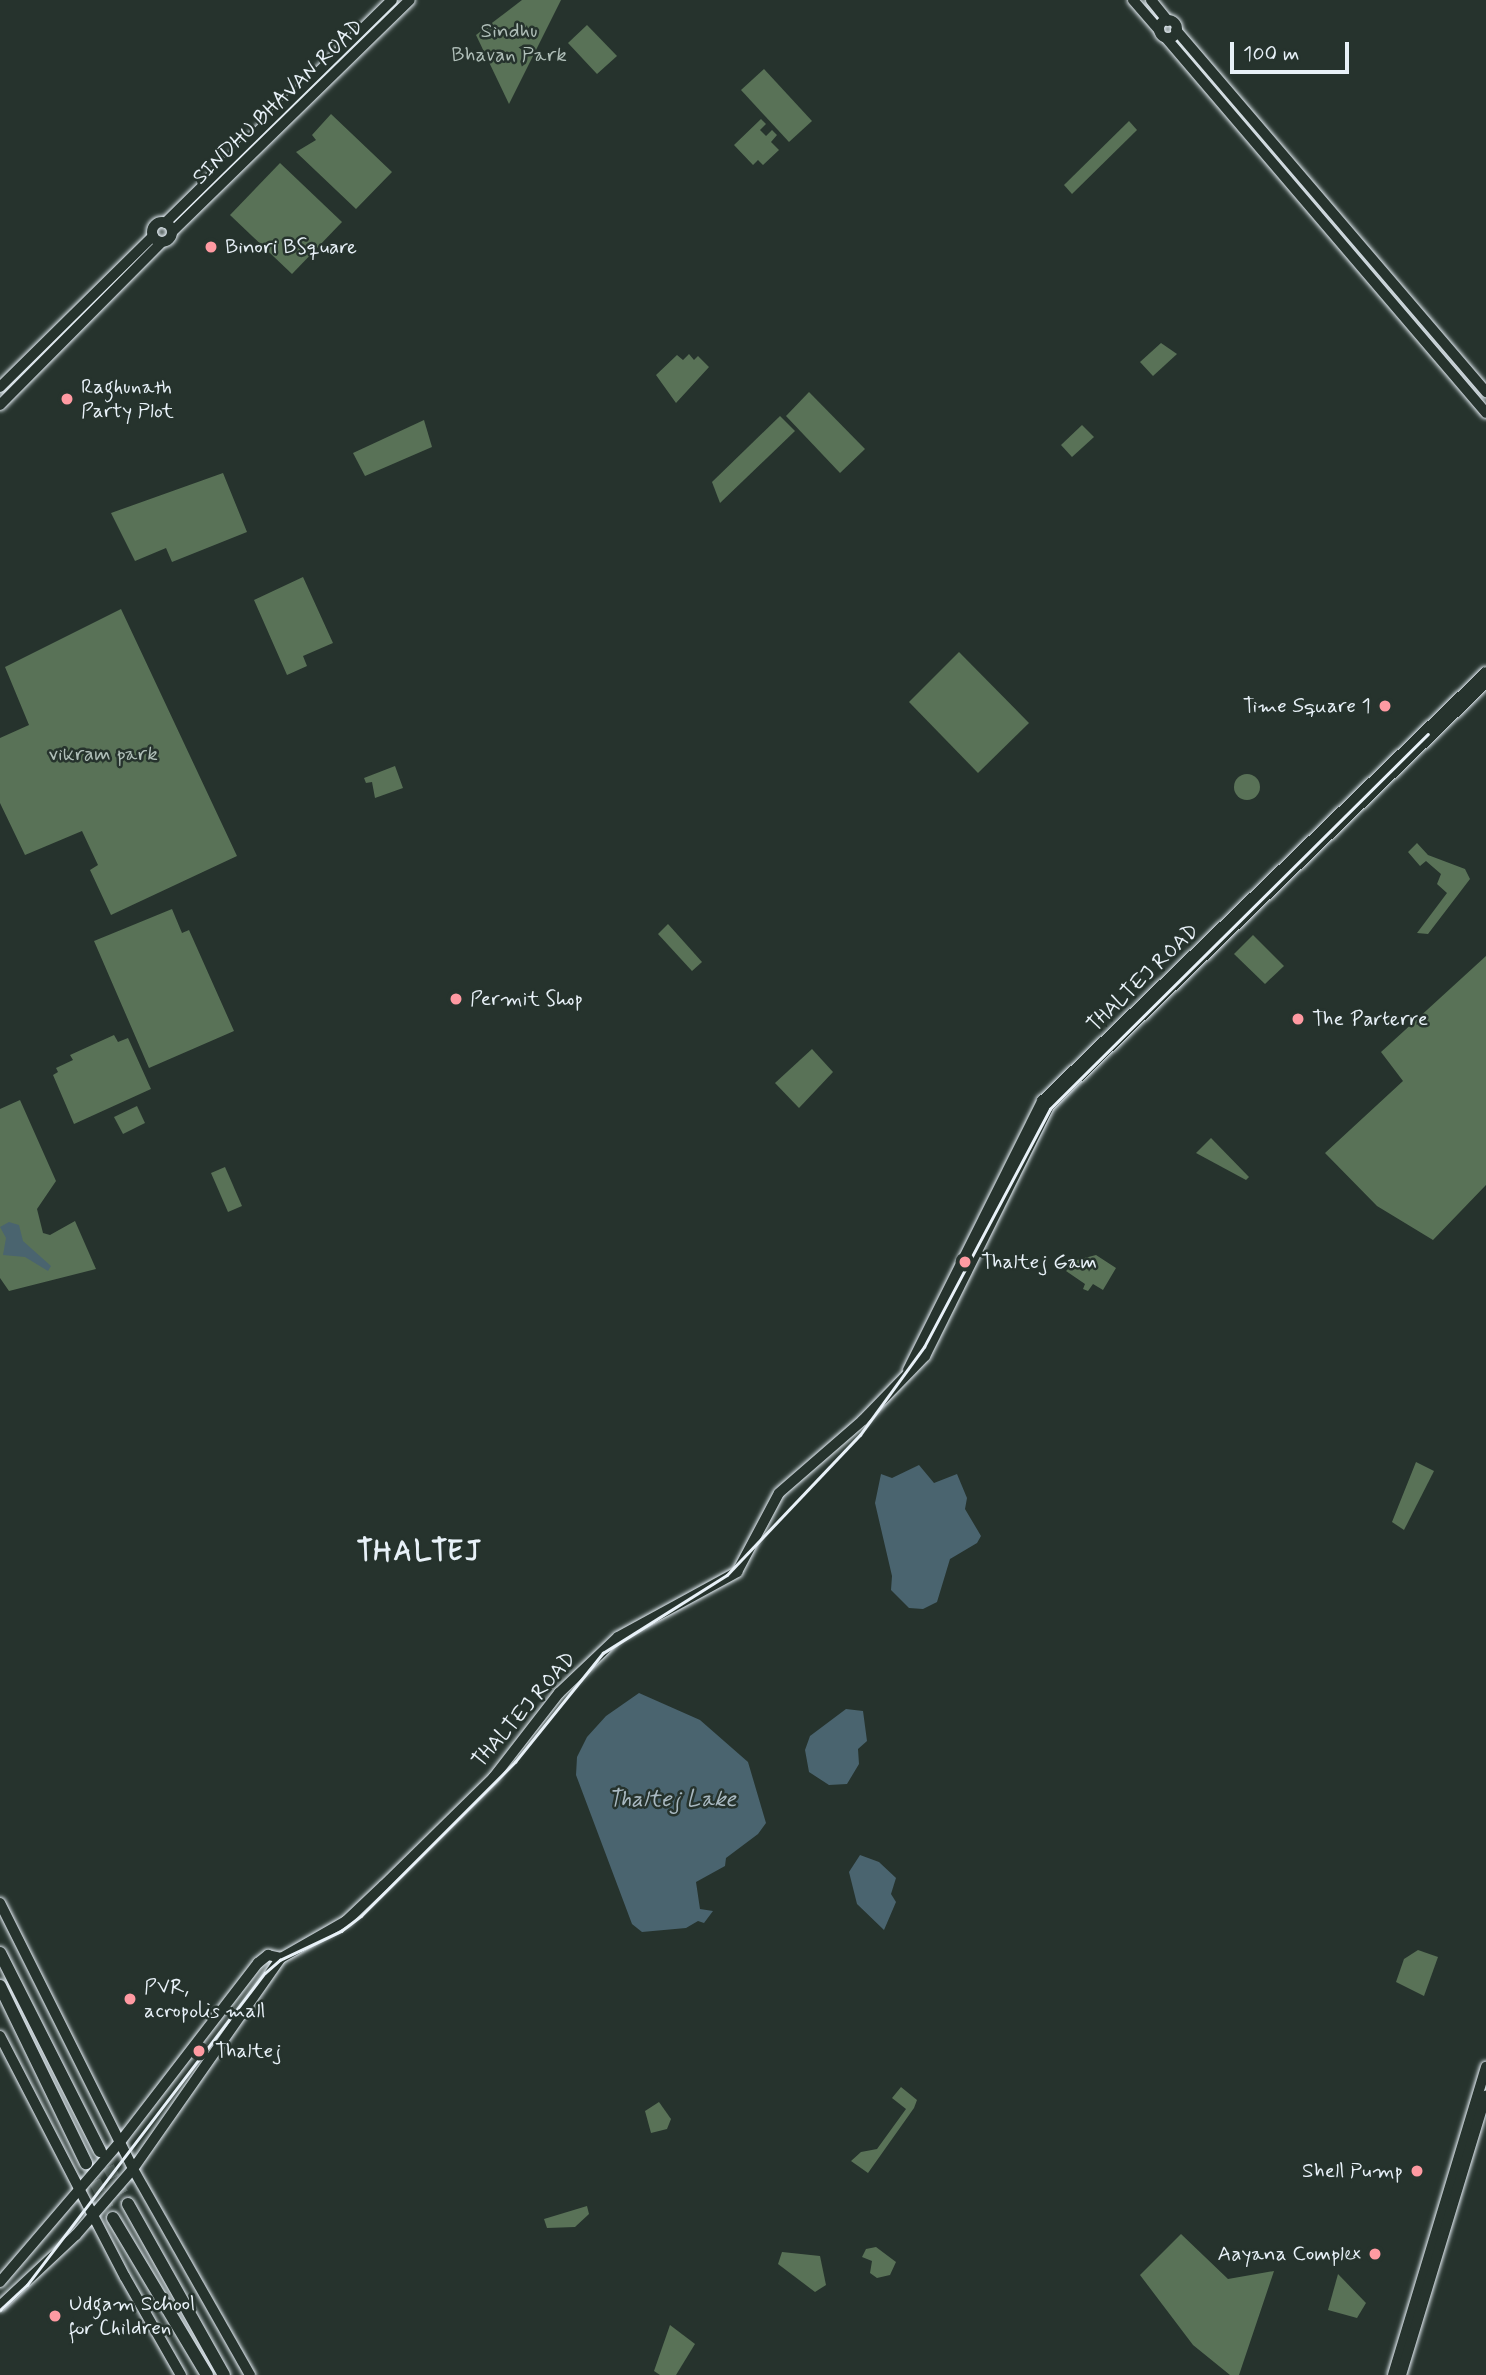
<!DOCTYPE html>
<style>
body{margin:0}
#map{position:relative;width:1486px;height:2375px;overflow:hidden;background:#26332d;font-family:Mynerve,sans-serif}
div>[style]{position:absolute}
.green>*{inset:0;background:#597257}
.round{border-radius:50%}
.water>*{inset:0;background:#4a646f}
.trunk-tunnel>*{height:12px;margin-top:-6px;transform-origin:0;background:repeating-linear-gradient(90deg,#43504b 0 12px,transparent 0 18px)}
.roads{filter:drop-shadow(0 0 2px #e8f1f8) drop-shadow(0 0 2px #e8f1f8)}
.secondary>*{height:10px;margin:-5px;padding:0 5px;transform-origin:5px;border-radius:5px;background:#26332d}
.secondary>.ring{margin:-5px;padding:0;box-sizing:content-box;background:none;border:10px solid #26332d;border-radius:50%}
.primary>*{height:10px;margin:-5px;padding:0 5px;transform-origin:5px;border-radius:5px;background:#26332d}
.trunk>*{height:12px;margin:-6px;padding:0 6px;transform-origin:6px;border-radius:6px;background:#26332d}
.rail>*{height:2.5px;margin:-1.25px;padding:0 1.25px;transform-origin:1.25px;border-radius:1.25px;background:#e8f1f8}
.dots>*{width:19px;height:19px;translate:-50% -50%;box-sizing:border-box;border:4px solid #26332d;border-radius:50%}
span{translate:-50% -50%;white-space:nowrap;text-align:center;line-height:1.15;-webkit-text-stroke:5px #26332d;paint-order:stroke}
.park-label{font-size:21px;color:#afbeb8}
.street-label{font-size:21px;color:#e8f1f8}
.poi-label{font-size:21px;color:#e8f1f8}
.left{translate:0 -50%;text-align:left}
.right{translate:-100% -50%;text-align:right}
.water-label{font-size:23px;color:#a9b9c1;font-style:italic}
.district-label{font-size:28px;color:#e8f1f8;font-weight:700;letter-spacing:2px}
.scale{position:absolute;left:1230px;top:42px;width:119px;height:32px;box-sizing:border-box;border:4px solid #e8f1f8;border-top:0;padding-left:9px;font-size:21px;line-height:24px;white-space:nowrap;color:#e8f1f8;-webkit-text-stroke:5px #26332d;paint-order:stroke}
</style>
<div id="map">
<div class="green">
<div style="clip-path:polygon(522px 0,561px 0,509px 104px,476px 35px)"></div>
<div style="clip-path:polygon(587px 25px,617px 56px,597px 74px,568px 43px)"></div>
<div style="clip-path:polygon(764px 69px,812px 121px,789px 142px,741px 90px)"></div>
<div style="clip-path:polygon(331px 114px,392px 172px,356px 209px,296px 152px,316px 140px,312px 135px)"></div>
<div style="clip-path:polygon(761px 119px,766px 124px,760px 130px,766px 136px,772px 130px,777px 135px,771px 142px,779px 150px,763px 165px,758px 160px,753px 165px,734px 145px)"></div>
<div style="clip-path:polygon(1129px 121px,1137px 130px,1072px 194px,1064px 185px)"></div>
<div style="clip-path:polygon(280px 163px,342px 222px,292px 274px,230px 215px)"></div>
<div style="clip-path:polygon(1161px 343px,1177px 354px,1153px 376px,1140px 362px)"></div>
<div style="clip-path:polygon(689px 354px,694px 360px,698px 356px,709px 367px,676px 403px,656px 375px,677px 355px,683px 360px)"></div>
<div style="clip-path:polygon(809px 392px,865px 449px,840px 473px,786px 416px)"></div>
<div style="clip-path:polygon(780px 416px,795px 431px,720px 503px,712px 482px)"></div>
<div style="clip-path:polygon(424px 420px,432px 447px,365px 476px,353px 453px)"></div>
<div style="clip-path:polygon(1082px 425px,1094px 437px,1072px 457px,1061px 445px)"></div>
<div style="clip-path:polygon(223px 473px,247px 532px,172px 562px,166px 548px,135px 561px,111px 513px)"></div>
<div style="clip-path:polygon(303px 577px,333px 643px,303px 656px,307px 666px,287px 675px,254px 600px)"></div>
<div style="clip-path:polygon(121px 609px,237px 856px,111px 915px,90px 870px,98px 865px,82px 831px,25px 855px,0 803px,0 738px,29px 725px,5px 667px)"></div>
<div style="clip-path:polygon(959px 652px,1029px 723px,978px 773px,909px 702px)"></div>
<div style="clip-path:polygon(395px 766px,403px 788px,375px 798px,372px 782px,366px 783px,364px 778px)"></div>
<div class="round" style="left:1234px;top:774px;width:26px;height:26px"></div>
<div style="clip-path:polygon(1417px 843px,1428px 855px,1465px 869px,1470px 879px,1428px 934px,1417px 933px,1447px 893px,1437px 884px,1441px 874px,1426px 861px,1420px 866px,1408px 852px)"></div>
<div style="clip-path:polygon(172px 909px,182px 933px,189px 930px,234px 1031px,149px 1068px,94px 941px)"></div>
<div style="clip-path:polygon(668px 924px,702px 962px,692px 971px,658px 934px)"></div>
<div style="clip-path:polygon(1253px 935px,1284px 966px,1265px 984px,1234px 954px)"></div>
<div style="clip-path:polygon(1486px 956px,1486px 1185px,1433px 1240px,1377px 1206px,1325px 1153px,1403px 1081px,1381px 1052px)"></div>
<div style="clip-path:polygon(114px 1035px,118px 1042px,128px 1038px,151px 1089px,74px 1124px,53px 1075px,58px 1072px,56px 1068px,73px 1060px,70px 1055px)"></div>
<div style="clip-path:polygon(812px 1049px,833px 1072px,799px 1108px,775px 1083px)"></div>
<div style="clip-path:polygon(20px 1100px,56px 1181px,37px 1209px,43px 1233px,50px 1235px,75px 1221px,96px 1269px,9px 1291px,0 1278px,0 1109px)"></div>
<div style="clip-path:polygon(137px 1106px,145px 1123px,123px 1134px,114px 1117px)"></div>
<div style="clip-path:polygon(1211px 1138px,1249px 1177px,1246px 1180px,1196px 1153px)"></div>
<div style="clip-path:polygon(225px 1167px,242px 1206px,228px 1212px,211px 1173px)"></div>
<div style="clip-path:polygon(1096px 1255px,1116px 1268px,1103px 1290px,1093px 1284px,1088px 1291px,1083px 1289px,1085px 1284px,1066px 1271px,1077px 1260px)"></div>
<div style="clip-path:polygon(1416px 1462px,1434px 1471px,1404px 1530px,1392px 1522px)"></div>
<div style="clip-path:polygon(1418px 1950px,1438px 1957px,1424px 1996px,1396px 1982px,1404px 1959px)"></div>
<div style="clip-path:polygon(901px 2087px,917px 2100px,914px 2108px,868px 2173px,851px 2161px,861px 2152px,877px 2149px,906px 2109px,892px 2098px)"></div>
<div style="clip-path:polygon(659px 2102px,671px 2119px,667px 2129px,651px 2133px,645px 2111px)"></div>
<div style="clip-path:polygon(587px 2206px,589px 2214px,575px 2227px,547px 2228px,544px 2219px)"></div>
<div style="clip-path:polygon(1181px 2234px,1228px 2279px,1274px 2271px,1239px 2375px,1230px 2375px,1193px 2345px,1140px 2275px)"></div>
<div style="clip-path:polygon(876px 2247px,896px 2262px,890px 2275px,877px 2278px,870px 2273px,872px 2261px,862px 2257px,866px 2249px)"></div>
<div style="clip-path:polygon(782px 2252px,820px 2256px,826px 2285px,815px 2292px,778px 2264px)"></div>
<div style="clip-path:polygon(1338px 2274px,1366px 2303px,1357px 2318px,1328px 2310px)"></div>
<div style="clip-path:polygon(670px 2325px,695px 2344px,676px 2375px,660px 2375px,654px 2371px)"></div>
</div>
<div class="water">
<div style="clip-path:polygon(9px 1222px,19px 1225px,23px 1241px,51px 1266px,48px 1271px,25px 1257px,3px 1255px,6px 1238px,0 1227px)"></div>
<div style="clip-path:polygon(919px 1465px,934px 1483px,957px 1474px,967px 1498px,965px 1509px,981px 1536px,977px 1543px,950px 1559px,937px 1602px,923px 1609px,909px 1608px,891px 1590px,892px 1576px,875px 1503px,881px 1474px,892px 1478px)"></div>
<div style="clip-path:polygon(639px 1693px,700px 1720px,748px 1762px,766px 1823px,758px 1834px,726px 1858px,725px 1866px,696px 1882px,700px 1909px,713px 1911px,704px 1923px,698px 1921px,686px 1928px,642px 1932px,632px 1924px,576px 1775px,577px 1757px,587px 1737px,606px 1716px)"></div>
<div style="clip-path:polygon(846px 1709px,863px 1711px,867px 1741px,858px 1749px,859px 1764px,847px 1784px,829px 1785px,809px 1772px,805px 1750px,810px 1736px)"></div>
<div style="clip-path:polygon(860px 1855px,879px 1862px,896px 1878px,891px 1894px,896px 1902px,884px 1930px,857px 1904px,849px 1872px)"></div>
</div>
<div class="trunk-tunnel">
<div style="left:100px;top:2151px;width:60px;rotate:62.2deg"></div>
<div style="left:87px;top:2165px;width:59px;rotate:63.9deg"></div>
</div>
<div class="roads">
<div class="secondary">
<div style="left:1133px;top:0;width:40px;rotate:49deg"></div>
<div style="left:1151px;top:0;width:27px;rotate:51deg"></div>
<div class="ring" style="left:1159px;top:20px;width:8px;height:8px"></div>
<div style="left:1176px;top:30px;width:477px;rotate:49.4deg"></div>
<div style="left:1166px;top:38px;width:493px;rotate:49.5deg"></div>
<div class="ring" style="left:152px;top:222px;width:10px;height:10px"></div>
<div style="left:165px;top:223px;width:318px;rotate:-44.5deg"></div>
<div style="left:172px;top:232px;width:332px;rotate:-44.3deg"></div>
<div style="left:0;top:387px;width:215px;rotate:-44.6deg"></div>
<div style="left:0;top:405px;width:228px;rotate:-45.2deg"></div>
<div style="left:908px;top:1370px;width:301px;rotate:-63.5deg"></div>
<div style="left:1042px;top:1101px;width:617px;rotate:-44.02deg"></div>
<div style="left:0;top:2282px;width:184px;rotate:-49.4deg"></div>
<div style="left:120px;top:2142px;width:226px;rotate:-52.4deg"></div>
<div style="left:258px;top:1963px;width:13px;rotate:-39deg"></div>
<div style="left:268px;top:1955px;width:13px;rotate:13deg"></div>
<div style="left:0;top:2306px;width:104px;rotate:-43.1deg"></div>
<div style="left:76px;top:2235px;width:87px;rotate:-49.2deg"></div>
<div style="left:133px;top:2169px;width:258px;rotate:-55deg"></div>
<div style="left:281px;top:1958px;width:75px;rotate:-29.6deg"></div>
<div style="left:346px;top:1921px;width:52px;rotate:-43.5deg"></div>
<div style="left:384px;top:1885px;width:153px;rotate:-44.5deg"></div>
<div style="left:493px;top:1778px;width:108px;rotate:-52.2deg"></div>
<div style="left:559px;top:1693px;width:81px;rotate:-43.5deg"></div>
<div style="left:618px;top:1637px;width:136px;rotate:-28.6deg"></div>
<div style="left:737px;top:1572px;width:89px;rotate:-62deg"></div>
<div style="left:779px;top:1493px;width:111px;rotate:-41deg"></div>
<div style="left:863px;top:1420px;width:89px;rotate:-45.9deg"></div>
<div style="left:925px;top:1356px;width:279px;rotate:-63.6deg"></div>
<div style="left:1049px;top:1106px;width:608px;rotate:-44.07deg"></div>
<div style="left:1393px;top:2375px;width:322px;rotate:-73.2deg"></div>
<div style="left:1401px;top:2375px;width:292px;rotate:-73.1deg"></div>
</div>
<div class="primary">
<div style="left:0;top:1903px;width:297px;rotate:63.4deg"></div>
<div style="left:133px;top:2169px;width:237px;rotate:60.4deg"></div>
<div style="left:0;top:2036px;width:271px;rotate:62.6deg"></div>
<div style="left:125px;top:2277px;width:113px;rotate:60.3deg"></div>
</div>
<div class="trunk">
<div style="left:0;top:1953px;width:222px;rotate:63.2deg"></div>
<div style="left:0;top:1986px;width:197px;rotate:64.1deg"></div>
<div style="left:128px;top:2204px;width:196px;rotate:60.7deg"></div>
<div style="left:113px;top:2218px;width:183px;rotate:59.1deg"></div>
</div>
</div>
<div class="rail">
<div style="left:0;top:2310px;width:37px;rotate:-43deg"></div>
<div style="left:27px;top:2285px;width:392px;rotate:-52.7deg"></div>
<div style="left:265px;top:1973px;width:20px;rotate:-41deg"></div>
<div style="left:280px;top:1960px;width:68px;rotate:-25.4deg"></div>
<div style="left:341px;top:1931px;width:25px;rotate:-37deg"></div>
<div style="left:361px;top:1916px;width:218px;rotate:-45deg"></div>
<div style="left:515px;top:1762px;width:140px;rotate:-51.1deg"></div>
<div style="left:603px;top:1653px;width:146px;rotate:-32.2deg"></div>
<div style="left:727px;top:1575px;width:193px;rotate:-46.5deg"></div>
<div style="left:860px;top:1435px;width:109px;rotate:-54deg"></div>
<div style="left:924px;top:1347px;width:269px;rotate:-62.1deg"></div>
<div style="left:1050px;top:1109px;width:532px;rotate:-44.77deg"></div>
</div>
<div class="dots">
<div style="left:211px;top:247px;background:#ff9aa2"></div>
<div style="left:67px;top:399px;background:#ff9aa2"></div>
<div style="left:1385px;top:706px;background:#ff9aa2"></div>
<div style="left:456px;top:999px;background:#ff9aa2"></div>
<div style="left:1298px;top:1019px;background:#ff9aa2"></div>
<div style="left:965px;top:1262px;background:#ff9aa2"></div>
<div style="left:130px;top:1999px;background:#ff9aa2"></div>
<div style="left:199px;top:2051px;background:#ff9aa2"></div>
<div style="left:1417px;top:2171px;background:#ff9aa2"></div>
<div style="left:1375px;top:2254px;background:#ff9aa2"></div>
<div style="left:55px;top:2316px;background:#ff9aa2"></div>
</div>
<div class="park-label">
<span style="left:509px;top:43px">Sindhu<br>Bhavan Park</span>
<span style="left:103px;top:754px">vikram park</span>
</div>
<div class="street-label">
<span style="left:278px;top:102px;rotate:-44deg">SINDHU BHAVAN ROAD</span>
<span style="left:1143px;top:978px;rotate:-44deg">THALTEJ ROAD</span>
<span style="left:524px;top:1710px;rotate:-49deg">THALTEJ ROAD</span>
</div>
<div class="poi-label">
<span class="left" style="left:225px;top:247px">Binori BSquare</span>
<span class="left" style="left:81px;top:399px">Raghunath<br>Party Plot</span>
<span class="right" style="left:1371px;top:706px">Time Square 1</span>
<span class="left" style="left:470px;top:999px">Permit Shop</span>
<span class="left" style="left:1312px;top:1019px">The Parterre</span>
<span class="left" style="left:981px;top:1262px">Thaltej Gam</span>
<span class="left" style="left:144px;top:1999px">PVR,<br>acropolis mall</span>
<span class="left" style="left:215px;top:2051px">Thaltej</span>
<span class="right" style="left:1403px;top:2171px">Shell Pump</span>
<span class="right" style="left:1361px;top:2254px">Aayana Complex</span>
<span class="left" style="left:69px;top:2316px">Udgam School<br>for Children</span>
</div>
<div class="water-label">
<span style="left:672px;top:1800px">Thaltej Lake</span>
</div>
<div class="district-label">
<span style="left:420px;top:1553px">THALTEJ</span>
</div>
<div class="scale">100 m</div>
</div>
